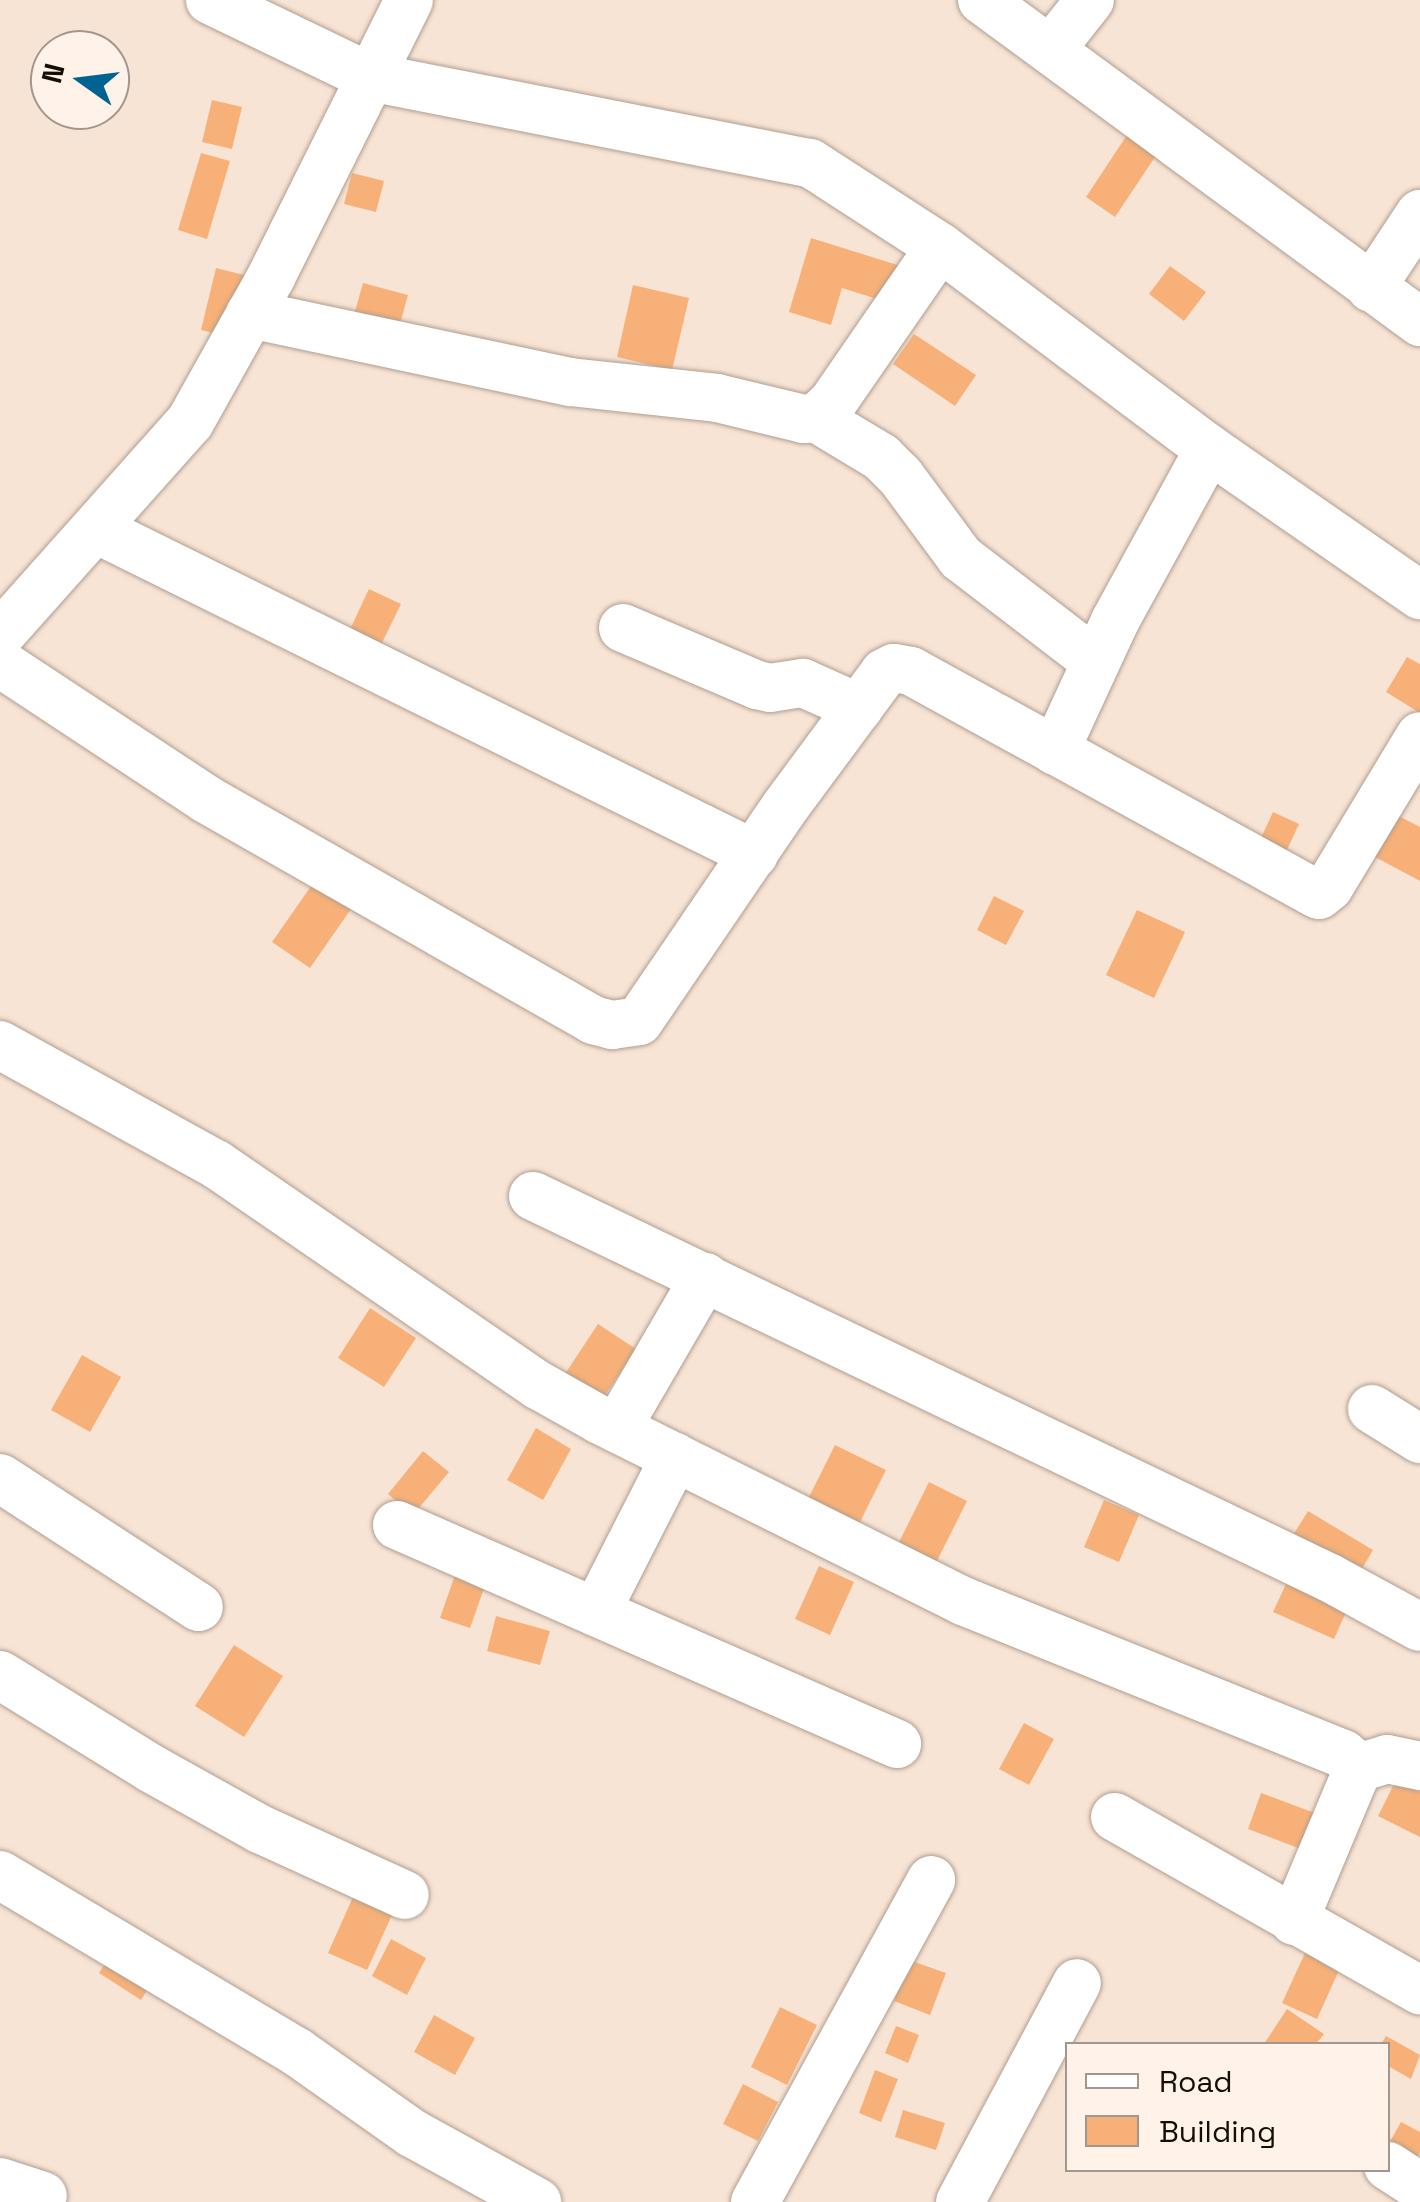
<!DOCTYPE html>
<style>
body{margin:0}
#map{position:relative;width:1420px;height:2202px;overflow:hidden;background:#f8e4d5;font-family:"Space Grotesk",sans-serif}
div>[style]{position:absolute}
.building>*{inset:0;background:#f7b178}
.roads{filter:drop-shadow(0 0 2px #b09e8f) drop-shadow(0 0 2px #b09e8f)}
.minor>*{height:48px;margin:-24px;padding:0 24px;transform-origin:24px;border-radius:24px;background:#fff}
span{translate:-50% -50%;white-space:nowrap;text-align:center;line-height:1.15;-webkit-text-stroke:8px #fff3e9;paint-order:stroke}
.legend{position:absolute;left:1065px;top:2042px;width:325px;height:130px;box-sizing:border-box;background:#fff3e9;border:2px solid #a1978f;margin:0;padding:12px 18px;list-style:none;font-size:30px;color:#140e09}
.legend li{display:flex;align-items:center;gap:20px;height:50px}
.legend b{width:50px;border:2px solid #a1978f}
.north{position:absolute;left:30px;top:30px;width:100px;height:100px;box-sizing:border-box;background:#fff3e9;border:2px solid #a1978f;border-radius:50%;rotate:284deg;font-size:28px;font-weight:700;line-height:40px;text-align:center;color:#140e09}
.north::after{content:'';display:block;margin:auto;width:35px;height:45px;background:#016392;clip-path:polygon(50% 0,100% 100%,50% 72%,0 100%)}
</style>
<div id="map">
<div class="building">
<div style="clip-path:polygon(212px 100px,242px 107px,232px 149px,202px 142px)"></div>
<div style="clip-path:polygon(1127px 135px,1157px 154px,1115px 217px,1086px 197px)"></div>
<div style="clip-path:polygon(201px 153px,230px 161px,207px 239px,178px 230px)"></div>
<div style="clip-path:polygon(352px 173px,384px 181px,376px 212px,344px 204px)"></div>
<div style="clip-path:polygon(811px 238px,904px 267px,893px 304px,842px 288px,831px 325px,789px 312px)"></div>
<div style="clip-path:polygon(1170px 266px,1206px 292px,1184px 321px,1149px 294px)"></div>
<div style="clip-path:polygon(216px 268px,248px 276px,233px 338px,201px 330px)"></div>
<div style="clip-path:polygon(363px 283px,408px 295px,395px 342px,350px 329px)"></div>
<div style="clip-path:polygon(633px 285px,689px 298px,672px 370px,617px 357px)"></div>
<div style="clip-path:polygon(914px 334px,976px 375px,955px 406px,893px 364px)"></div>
<div style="clip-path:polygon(369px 589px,401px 604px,376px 655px,345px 640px)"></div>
<div style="clip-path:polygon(1407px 657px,1420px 664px,1420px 713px,1386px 692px)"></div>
<div style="clip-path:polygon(1273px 812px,1299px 824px,1279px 867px,1253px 855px)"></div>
<div style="clip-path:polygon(1397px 815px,1420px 827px,1420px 881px,1375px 857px)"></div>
<div style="clip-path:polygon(314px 882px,351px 909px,310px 968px,272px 942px)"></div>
<div style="clip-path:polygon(994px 896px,1024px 911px,1006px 945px,977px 930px)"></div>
<div style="clip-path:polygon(1137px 910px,1185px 932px,1154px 998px,1106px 975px)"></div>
<div style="clip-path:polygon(370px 1308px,416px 1338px,384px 1387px,338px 1358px)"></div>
<div style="clip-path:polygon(598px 1324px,636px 1349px,599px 1404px,561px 1380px)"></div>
<div style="clip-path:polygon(82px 1355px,121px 1377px,90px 1432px,51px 1410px)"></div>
<div style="clip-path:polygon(536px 1428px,571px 1449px,543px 1500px,507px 1480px)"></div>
<div style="clip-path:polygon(835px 1445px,886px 1470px,857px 1528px,806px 1503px)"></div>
<div style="clip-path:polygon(423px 1451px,449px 1472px,413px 1515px,388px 1494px)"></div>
<div style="clip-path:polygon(929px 1482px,967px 1501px,934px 1567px,896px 1548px)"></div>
<div style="clip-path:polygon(1104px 1500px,1139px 1515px,1119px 1562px,1084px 1547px)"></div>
<div style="clip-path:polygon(1308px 1511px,1373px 1550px,1356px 1579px,1290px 1540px)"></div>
<div style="clip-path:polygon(819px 1566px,854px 1582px,830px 1635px,795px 1619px)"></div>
<div style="clip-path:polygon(456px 1572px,486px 1583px,470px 1628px,440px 1618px)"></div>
<div style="clip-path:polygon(1286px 1584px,1346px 1612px,1334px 1639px,1273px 1612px)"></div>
<div style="clip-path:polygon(496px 1616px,550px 1631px,540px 1665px,487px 1651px)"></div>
<div style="clip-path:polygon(234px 1645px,283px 1676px,244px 1737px,195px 1706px)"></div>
<div style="clip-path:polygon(1024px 1723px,1054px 1739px,1029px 1785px,999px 1769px)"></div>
<div style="clip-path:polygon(1396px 1780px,1420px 1792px,1420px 1837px,1378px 1816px)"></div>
<div style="clip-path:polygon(1261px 1793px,1328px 1818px,1314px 1854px,1248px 1829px)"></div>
<div style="clip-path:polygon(353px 1897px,392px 1915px,367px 1970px,328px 1953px)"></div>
<div style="clip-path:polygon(391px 1939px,426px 1958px,407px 1995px,372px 1976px)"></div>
<div style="clip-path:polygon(116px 1946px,158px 1973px,141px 2000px,99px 1973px)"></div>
<div style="clip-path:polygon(1305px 1953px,1340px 1968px,1317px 2019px,1282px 2003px)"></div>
<div style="clip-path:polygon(909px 1960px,946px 1973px,930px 2015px,894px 2001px)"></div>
<div style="clip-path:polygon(780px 2007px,817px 2025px,787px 2085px,751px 2067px)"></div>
<div style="clip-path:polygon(1287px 2009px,1324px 2034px,1316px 2044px,1264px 2044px)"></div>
<div style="clip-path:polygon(434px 2015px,475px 2038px,455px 2075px,414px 2052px)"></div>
<div style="clip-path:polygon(896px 2026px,919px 2035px,908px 2063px,885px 2053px)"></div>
<div style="clip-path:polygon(1386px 2036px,1420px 2055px,1411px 2079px,1388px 2066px,1388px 2044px,1381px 2044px)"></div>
<div style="clip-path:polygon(875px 2070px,898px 2079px,881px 2122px,859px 2113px)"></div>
<div style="clip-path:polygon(743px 2084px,778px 2102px,758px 2141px,723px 2124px)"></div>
<div style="clip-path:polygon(903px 2110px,945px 2123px,936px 2150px,895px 2137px)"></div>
<div style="clip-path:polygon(1401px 2122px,1420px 2132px,1420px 2152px,1412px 2166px,1388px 2145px)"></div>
</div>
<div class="roads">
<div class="minor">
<div style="left:210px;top:0;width:178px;rotate:25.7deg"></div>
<div style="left:370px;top:77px;width:448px;rotate:11.1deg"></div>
<div style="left:810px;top:163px;width:155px;rotate:32.9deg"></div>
<div style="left:940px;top:247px;width:336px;rotate:36.9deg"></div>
<div style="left:1209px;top:449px;width:257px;rotate:34.7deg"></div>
<div style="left:982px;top:0;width:544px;rotate:36.32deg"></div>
<div style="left:1052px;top:48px;width:61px;rotate:-51.6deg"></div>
<div style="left:1371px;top:288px;width:89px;rotate:-56.5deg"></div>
<div style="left:250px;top:314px;width:327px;rotate:12deg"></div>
<div style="left:570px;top:382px;width:148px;rotate:6.2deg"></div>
<div style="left:717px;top:398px;width:89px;rotate:13.6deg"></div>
<div style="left:804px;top:419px;width:12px;rotate:-5deg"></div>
<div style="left:816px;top:418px;width:23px;rotate:-43deg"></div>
<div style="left:833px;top:402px;width:188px;rotate:-55.4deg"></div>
<div style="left:816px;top:418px;width:76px;rotate:31deg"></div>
<div style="left:881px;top:457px;width:28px;rotate:45deg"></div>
<div style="left:901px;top:477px;width:101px;rotate:53.5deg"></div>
<div style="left:961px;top:558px;width:169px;rotate:37.5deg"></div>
<div style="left:96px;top:529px;width:734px;rotate:26.29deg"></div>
<div style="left:623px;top:628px;width:146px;rotate:23deg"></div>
<div style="left:757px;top:685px;width:13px;rotate:13deg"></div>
<div style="left:770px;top:688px;width:33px;rotate:-9deg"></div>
<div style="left:803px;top:683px;width:61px;rotate:24.1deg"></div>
<div style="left:0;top:635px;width:285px;rotate:-48.3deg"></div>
<div style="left:190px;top:422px;width:166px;rotate:-60.8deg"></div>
<div style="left:271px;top:277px;width:309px;rotate:-63.5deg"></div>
<div style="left:0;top:663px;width:247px;rotate:33.4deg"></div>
<div style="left:206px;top:799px;width:446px;rotate:29.7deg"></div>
<div style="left:593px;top:1020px;width:20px;rotate:15deg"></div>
<div style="left:612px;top:1025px;width:27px;rotate:-8deg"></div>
<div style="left:639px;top:1021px;width:259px;rotate:-55.7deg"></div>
<div style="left:785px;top:807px;width:167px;rotate:-53.5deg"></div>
<div style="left:884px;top:673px;width:11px;rotate:-27deg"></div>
<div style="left:894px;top:668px;width:17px;rotate:10deg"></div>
<div style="left:911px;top:671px;width:465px;rotate:28.8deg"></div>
<div style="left:1319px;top:895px;width:13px;rotate:-39deg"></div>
<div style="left:1329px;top:887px;width:176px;rotate:-58.9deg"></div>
<div style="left:1055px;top:751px;width:143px;rotate:-65.2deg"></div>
<div style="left:1115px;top:621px;width:196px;rotate:-61.3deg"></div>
<div style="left:0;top:1045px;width:247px;rotate:28.9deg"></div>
<div style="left:216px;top:1164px;width:391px;rotate:34.5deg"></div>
<div style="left:538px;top:1385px;width:71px;rotate:29.4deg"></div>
<div style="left:600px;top:1420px;width:406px;rotate:26.5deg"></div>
<div style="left:963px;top:1601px;width:410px;rotate:21.9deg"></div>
<div style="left:1343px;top:1754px;width:13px;rotate:39deg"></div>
<div style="left:1353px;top:1762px;width:16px;rotate:86deg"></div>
<div style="left:1354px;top:1778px;width:155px;rotate:112.8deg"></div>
<div style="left:533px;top:1196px;width:884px;rotate:25.61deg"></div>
<div style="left:1330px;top:1578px;width:102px;rotate:28.6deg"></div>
<div style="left:1372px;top:1409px;width:57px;rotate:32deg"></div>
<div style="left:617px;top:1428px;width:175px;rotate:-59.8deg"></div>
<div style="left:0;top:1478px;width:237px;rotate:33deg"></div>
<div style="left:397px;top:1525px;width:546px;rotate:23.65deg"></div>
<div style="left:596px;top:1612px;width:174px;rotate:-63deg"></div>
<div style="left:0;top:1675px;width:179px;rotate:31.7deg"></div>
<div style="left:152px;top:1769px;width:124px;rotate:29.1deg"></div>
<div style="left:260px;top:1829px;width:159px;rotate:24.5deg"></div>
<div style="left:1355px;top:1769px;width:34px;rotate:-17deg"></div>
<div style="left:1387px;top:1759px;width:34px;rotate:12deg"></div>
<div style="left:1115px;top:1817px;width:351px;rotate:29.6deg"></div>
<div style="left:0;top:1875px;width:346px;rotate:30.8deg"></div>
<div style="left:297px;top:2052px;width:141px;rotate:35.2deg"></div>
<div style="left:412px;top:2133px;width:143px;rotate:28.9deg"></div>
<div style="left:1388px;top:2166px;width:38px;rotate:33deg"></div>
<div style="left:0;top:2182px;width:45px;rotate:18deg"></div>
<div style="left:755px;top:2202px;width:367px;rotate:-61.3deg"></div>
<div style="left:960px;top:2202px;width:248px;rotate:-61.9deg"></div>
</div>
</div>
<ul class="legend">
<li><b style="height:12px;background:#fff"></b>Road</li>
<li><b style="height:28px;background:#f7b178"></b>Building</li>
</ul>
<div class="north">N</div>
</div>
